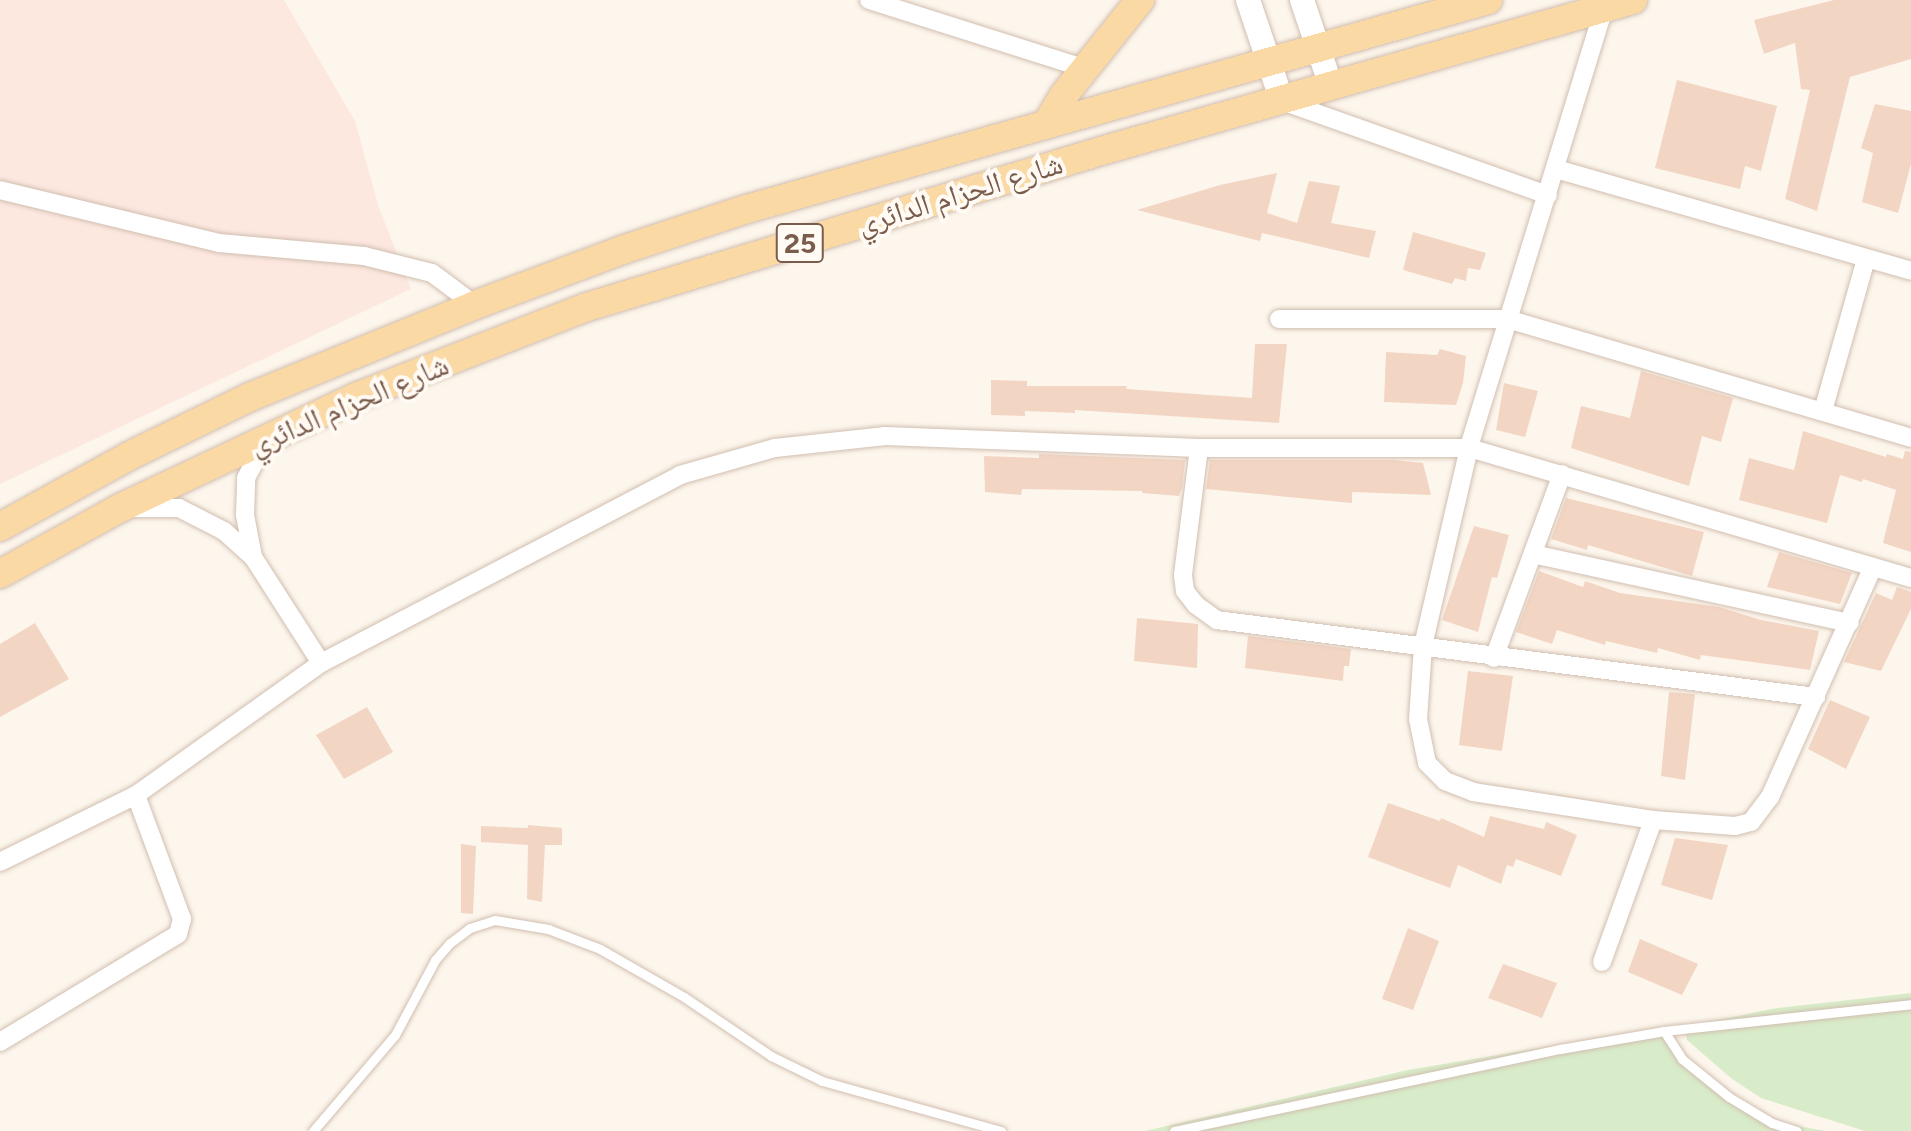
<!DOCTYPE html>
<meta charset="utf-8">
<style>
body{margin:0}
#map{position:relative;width:1911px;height:1131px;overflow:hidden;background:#fdf6ec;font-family:Figtree,"Noto Naskh Arabic",sans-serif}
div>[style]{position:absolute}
.commercial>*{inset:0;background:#fde8e0}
.green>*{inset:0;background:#d8ecc9}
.building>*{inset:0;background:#f3d5c3}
.roads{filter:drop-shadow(0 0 2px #d1beb0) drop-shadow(0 0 2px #d1beb0)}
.lane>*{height:9px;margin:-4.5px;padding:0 4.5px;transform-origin:4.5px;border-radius:4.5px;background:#fff}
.street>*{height:18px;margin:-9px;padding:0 9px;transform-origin:9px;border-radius:9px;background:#fff}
.secondary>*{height:24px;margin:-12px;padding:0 12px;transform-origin:12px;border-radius:12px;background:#fff}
.primary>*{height:28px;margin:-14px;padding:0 14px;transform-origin:14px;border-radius:14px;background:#fbd9a5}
span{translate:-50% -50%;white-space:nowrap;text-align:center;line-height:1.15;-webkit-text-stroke:8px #fffaf3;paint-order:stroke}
.shield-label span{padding:2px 6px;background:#fffaf3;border:2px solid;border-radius:6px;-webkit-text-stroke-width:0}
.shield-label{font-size:28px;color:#7a5c4d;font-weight:700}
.street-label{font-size:30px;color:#7a5c4d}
</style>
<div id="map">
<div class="commercial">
<div style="clip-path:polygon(0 0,284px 0,355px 121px,379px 208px,411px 289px,0 484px)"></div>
</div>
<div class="green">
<div style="clip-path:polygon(1911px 993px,1911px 1131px,1865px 1131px,1761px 1098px,1732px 1079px,1687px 1040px,1685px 1029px,1703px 1023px,1777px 1008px)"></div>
<div style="clip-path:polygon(1642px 1031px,1663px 1034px,1709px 1077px,1773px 1122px,1827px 1131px,1145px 1131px,1408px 1070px)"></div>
</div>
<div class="building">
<div style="clip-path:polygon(1834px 0,1911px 0,1911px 59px,1850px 77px,1817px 211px,1785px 199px,1810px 90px,1801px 89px,1795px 43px,1764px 54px,1754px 20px)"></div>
<div style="clip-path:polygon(1677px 80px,1777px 106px,1761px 171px,1745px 166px,1740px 189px,1655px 168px)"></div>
<div style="clip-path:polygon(1875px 104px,1911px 111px,1911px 164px,1898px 213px,1862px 202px,1873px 153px,1861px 148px)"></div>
<div style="clip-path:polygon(1277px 173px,1267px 213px,1297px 223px,1309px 181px,1340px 186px,1331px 223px,1376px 231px,1369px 258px,1262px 233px,1260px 241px,1137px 210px,1220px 185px)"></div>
<div style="clip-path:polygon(1413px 232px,1486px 253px,1480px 270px,1468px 268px,1466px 281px,1455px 278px,1452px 284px,1403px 270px)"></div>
<div style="clip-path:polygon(1255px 344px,1287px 344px,1279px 423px,1075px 410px,1075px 413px,1025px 411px,1025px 416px,991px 415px,991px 380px,1027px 381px,1027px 386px,1127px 386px,1126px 389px,1252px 398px)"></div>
<div style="clip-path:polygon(1440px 349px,1466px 356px,1463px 383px,1456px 405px,1384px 402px,1386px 352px,1437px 355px)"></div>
<div style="clip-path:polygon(1641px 371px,1733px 398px,1721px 442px,1702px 436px,1689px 486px,1571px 448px,1581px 406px,1630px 418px)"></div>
<div style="clip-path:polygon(1504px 383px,1538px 391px,1525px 437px,1496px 430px)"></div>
<div style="clip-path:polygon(1803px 431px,1886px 457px,1887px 454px,1903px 459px,1905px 451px,1911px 452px,1911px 552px,1883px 543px,1896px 490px,1863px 479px,1862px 482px,1840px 475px,1827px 523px,1739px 500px,1749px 458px,1794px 470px)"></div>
<div style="clip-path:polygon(1039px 454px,1185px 460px,1182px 488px,1179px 496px,1142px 493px,1142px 491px,1022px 489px,1021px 495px,985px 492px,984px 456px,1039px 458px)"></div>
<div style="clip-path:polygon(1210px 460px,1393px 460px,1423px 463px,1431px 495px,1352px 492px,1352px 503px,1206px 489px)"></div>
<div style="clip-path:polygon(1566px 498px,1704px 532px,1692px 576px,1588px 545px,1587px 550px,1551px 539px)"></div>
<div style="clip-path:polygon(1474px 526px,1509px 535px,1497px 578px,1492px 577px,1478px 632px,1442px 620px)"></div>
<div style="clip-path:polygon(1779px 552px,1852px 573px,1840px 604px,1767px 587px)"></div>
<div style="clip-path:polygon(1539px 571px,1583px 587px,1585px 581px,1620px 593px,1719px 607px,1761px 620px,1819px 631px,1810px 670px,1701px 655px,1700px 660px,1658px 648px,1657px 653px,1606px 641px,1605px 645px,1557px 630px,1552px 644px,1516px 632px)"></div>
<div style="clip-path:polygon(1897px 587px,1911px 592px,1911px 609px,1881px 671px,1844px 662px,1876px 593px,1892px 600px)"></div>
<div style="clip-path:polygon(1137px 618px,1198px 624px,1197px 668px,1134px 661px)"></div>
<div style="clip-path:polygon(35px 623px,69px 679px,0 717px,0 644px)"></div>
<div style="clip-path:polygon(1248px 636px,1351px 649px,1349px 666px,1344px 666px,1343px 681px,1245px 668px)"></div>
<div style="clip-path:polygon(1468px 671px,1513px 676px,1502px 751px,1459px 745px)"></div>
<div style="clip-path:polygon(1669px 692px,1695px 694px,1685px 780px,1661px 776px)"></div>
<div style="clip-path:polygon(1830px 700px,1870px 717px,1846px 769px,1808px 749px)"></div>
<div style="clip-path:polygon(367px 707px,393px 752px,344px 779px,316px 735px)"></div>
<div style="clip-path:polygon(1388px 803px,1440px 821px,1441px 818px,1484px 837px,1490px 816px,1544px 829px,1546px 822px,1577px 835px,1561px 876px,1516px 859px,1513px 867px,1507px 865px,1501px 884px,1458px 865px,1450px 888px,1368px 857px)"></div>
<div style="clip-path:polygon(528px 825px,562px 828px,562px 845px,545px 845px,542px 902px,527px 899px,528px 845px,481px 842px,481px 826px,528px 828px)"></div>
<div style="clip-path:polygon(1675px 838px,1728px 845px,1712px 900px,1661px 885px)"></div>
<div style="clip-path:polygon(461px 844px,476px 846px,473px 914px,461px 913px)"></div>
<div style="clip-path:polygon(1408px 928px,1439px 941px,1413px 1010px,1382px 999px)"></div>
<div style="clip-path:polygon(1640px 939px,1698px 964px,1682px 995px,1628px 972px)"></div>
<div style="clip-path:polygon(1503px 964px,1557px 983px,1542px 1018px,1488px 998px)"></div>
</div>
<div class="roads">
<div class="lane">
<div style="left:1664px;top:1031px;width:33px;rotate:57deg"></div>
<div style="left:1682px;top:1059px;width:60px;rotate:39deg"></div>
<div style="left:1729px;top:1097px;width:50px;rotate:31.2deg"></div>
<div style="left:1772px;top:1123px;width:26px;rotate:18deg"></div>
<div style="left:313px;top:1131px;width:126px;rotate:-49.5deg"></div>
<div style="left:395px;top:1035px;width:85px;rotate:-61.9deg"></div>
<div style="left:435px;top:960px;width:23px;rotate:-49deg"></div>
<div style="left:450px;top:943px;width:25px;rotate:-37deg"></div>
<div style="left:470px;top:928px;width:26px;rotate:-18deg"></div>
<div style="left:495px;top:920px;width:54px;rotate:9.6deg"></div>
<div style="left:548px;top:929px;width:56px;rotate:21deg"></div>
<div style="left:600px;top:949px;width:97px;rotate:29.7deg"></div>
<div style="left:684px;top:997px;width:105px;rotate:34.1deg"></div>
<div style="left:771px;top:1056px;width:57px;rotate:26.1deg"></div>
<div style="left:822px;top:1081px;width:186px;rotate:15.6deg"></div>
<div style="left:1174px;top:1131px;width:395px;rotate:-12deg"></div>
<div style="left:1560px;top:1049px;width:106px;rotate:-9.8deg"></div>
<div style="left:1664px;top:1031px;width:248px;rotate:-6.2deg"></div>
</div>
<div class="street">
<div style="left:869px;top:0;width:225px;rotate:17.6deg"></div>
<div style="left:1604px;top:8px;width:460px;rotate:107.1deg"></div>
<div style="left:1469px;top:448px;width:203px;rotate:103.1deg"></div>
<div style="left:1423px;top:646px;width:73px;rotate:93.9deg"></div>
<div style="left:1418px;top:719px;width:45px;rotate:78.4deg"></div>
<div style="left:1427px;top:763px;width:25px;rotate:45deg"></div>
<div style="left:1445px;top:781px;width:30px;rotate:21deg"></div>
<div style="left:1473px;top:792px;width:182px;rotate:8.8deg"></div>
<div style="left:1653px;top:820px;width:82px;rotate:4.2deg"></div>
<div style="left:1735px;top:826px;width:16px;rotate:-14deg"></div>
<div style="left:1751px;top:822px;width:31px;rotate:-53deg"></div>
<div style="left:1770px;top:797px;width:252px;rotate:-65.9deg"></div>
<div style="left:1282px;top:101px;width:282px;rotate:19.5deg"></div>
<div style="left:1556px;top:169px;width:369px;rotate:16deg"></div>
<div style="left:0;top:190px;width:225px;rotate:13.6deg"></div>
<div style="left:219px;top:243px;width:146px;rotate:5.1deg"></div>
<div style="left:364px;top:256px;width:70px;rotate:14deg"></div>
<div style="left:432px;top:273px;width:54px;rotate:36.7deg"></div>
<div style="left:1279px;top:319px;width:228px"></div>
<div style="left:1507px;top:319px;width:421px;rotate:16.4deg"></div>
<div style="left:1823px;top:411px;width:158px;rotate:-74.2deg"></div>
<div style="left:1199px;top:448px;width:128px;rotate:97.2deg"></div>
<div style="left:1183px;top:575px;width:16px;rotate:83deg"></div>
<div style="left:1185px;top:591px;width:18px;rotate:52deg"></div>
<div style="left:1196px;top:605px;width:26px;rotate:36deg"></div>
<div style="left:1217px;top:620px;width:604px;rotate:7.33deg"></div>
<div style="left:129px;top:508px;width:50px"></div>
<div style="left:179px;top:508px;width:51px;rotate:27.1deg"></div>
<div style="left:224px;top:531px;width:39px;rotate:42deg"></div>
<div style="left:253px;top:557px;width:126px;rotate:57.3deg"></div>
<div style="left:1533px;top:554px;width:324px;rotate:12.3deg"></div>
<div style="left:253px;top:557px;width:43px;rotate:-100.8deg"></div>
<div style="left:245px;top:515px;width:37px;rotate:-88deg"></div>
<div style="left:246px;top:478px;width:44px;rotate:-61.7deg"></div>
<div style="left:1494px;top:658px;width:196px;rotate:-69.7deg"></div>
<div style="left:0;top:862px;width:152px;rotate:-26.2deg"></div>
<div style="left:136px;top:795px;width:227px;rotate:-35.5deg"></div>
<div style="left:321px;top:663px;width:405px;rotate:-27.6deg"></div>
<div style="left:680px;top:475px;width:99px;rotate:-15.9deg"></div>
<div style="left:775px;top:448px;width:111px;rotate:-6.2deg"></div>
<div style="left:885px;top:436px;width:314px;rotate:2.2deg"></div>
<div style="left:1199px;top:448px;width:270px"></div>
<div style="left:1469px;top:448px;width:461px;rotate:16.4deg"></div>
<div style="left:1602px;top:962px;width:151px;rotate:-70.2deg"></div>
<div style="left:0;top:1042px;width:208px;rotate:-31.2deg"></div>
<div style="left:178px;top:934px;width:16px;rotate:-75deg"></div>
<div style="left:182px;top:919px;width:132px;rotate:-110.4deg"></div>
</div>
<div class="secondary">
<div style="left:1248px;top:0;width:107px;rotate:71.4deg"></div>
<div style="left:1302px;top:0;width:91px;rotate:71.4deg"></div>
</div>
<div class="primary">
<div style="left:1046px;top:125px;width:35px;rotate:-59deg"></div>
<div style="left:1064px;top:95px;width:122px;rotate:-51.3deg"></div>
<div style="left:0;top:527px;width:147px;rotate:-28.8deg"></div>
<div style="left:129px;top:456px;width:135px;rotate:-26deg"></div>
<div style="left:250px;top:397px;width:243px;rotate:-22.2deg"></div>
<div style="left:475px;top:305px;width:160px;rotate:-20.5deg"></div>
<div style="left:625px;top:249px;width:128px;rotate:-18.2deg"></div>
<div style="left:747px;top:209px;width:770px;rotate:-15.75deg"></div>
<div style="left:0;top:574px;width:137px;rotate:-28.8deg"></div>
<div style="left:120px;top:508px;width:261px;rotate:-25.2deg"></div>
<div style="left:356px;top:397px;width:248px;rotate:-21.3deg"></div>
<div style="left:587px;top:307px;width:537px;rotate:-16.88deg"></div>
<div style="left:1101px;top:151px;width:553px;rotate:-15.85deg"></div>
</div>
</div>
<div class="shield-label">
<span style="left:800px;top:243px">25</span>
</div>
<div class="street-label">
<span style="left:960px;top:194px;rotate:-17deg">شارع الحزام الدائري</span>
<span style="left:349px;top:405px;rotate:-23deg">شارع الحزام الدائري</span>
</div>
</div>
